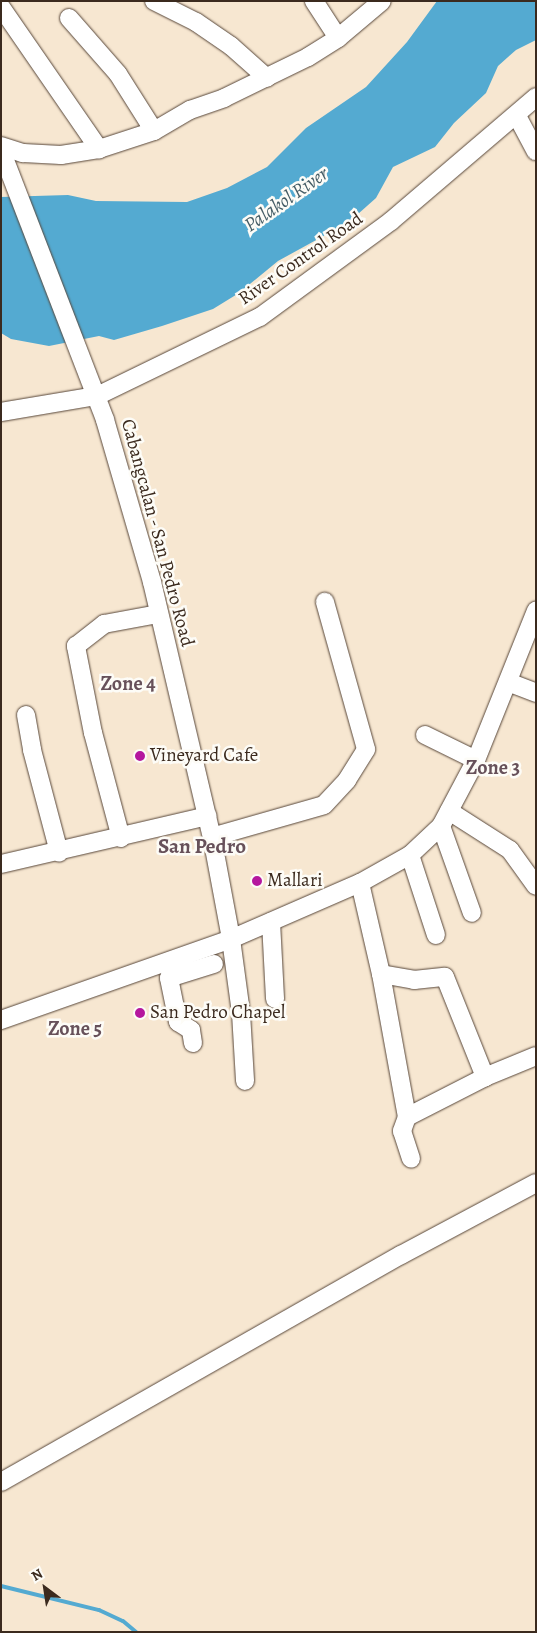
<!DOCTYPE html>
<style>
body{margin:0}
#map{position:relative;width:537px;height:1633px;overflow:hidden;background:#f7e7d1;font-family:Alegreya,serif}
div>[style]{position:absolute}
.water>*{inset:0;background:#54aad1}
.stream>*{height:4px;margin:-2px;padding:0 2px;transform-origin:2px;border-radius:2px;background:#54aad1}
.roads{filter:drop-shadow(0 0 1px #574639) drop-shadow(0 0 1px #574639)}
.minor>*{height:18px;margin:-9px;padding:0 9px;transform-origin:9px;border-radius:9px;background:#fff}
.dots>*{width:14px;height:14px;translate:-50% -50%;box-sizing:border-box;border:2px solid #fdfcf7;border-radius:50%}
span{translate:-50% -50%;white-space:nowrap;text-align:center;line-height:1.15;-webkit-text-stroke:5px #fdfcf7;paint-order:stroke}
.street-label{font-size:19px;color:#3b2a1e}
.poi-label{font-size:19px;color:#3b2a1e}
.left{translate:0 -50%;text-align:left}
.water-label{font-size:20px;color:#455d66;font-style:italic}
.neighbourhood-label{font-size:20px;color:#67515a;font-weight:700}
.quarter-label{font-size:21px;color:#67515a;font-weight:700}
.frame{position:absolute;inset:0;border:2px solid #3b2a1e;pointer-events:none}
.north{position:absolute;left:20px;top:1563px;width:50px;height:50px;-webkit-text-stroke:4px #fdfcf7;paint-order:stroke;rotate:329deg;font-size:14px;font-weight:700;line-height:20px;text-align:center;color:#3b2a1e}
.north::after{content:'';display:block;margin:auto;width:18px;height:22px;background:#3b2a1e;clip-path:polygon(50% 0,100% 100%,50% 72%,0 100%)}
</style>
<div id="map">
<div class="water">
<div style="clip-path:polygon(437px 1px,536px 1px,536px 40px,516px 50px,498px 66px,486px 93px,454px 123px,435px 147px,393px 167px,376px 198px,349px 222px,278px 261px,239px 293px,213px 309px,162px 326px,114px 340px,99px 336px,49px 346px,11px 339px,1px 333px,1px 197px,68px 195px,96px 201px,187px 202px,227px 188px,267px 167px,306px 128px,366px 87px,407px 42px)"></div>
</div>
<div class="stream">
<div style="left:1px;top:1586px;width:101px;rotate:13.8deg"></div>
<div style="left:99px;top:1610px;width:26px;rotate:25deg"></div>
<div style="left:123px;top:1621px;width:17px;rotate:40deg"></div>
</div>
<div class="roads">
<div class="minor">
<div style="left:154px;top:1px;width:47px;rotate:26.6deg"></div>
<div style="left:196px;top:22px;width:42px;rotate:34.4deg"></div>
<div style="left:231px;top:46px;width:48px;rotate:41.6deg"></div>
<div style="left:314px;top:1px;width:44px;rotate:57deg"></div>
<div style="left:1px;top:7px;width:173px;rotate:55.4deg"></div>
<div style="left:69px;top:18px;width:74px;rotate:48.8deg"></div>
<div style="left:118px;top:74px;width:67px;rotate:57.7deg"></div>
<div style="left:517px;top:116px;width:40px;rotate:62deg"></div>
<div style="left:1px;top:146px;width:23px;rotate:18deg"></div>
<div style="left:23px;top:153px;width:38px;rotate:3deg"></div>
<div style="left:61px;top:155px;width:38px;rotate:-9deg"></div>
<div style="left:99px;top:149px;width:58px;rotate:-18.1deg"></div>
<div style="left:154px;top:131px;width:42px;rotate:-30.3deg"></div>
<div style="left:190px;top:110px;width:36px;rotate:-19deg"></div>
<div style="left:224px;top:98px;width:93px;rotate:-26deg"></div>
<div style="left:308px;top:57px;width:36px;rotate:-32deg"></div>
<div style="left:338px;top:38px;width:57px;rotate:-40.1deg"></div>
<div style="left:1px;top:150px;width:289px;rotate:68.9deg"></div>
<div style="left:105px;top:420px;width:169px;rotate:73.8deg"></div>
<div style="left:152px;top:582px;width:262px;rotate:76.8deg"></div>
<div style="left:212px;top:837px;width:104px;rotate:79.4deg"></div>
<div style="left:231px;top:939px;width:75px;rotate:82.3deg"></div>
<div style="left:241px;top:1013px;width:68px;rotate:86.6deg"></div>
<div style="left:1px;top:412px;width:97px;rotate:-9.5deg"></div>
<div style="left:97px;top:396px;width:181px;rotate:-25.9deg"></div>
<div style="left:260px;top:317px;width:162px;rotate:-36.2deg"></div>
<div style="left:391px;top:221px;width:191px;rotate:-40.5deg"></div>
<div style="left:508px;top:682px;width:30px;rotate:21deg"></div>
<div style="left:26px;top:715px;width:36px;rotate:80deg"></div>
<div style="left:32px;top:750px;width:106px;rotate:75.2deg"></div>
<div style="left:425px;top:735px;width:57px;rotate:26.1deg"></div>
<div style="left:449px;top:811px;width:72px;rotate:32.6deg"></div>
<div style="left:510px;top:850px;width:44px;rotate:54.2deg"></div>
<div style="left:441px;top:826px;width:92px;rotate:70.4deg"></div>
<div style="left:212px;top:837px;width:116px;rotate:-15.9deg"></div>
<div style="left:324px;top:805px;width:34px;rotate:-47deg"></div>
<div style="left:347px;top:780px;width:36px;rotate:-58deg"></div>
<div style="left:366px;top:749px;width:153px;rotate:-105.6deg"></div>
<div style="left:121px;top:838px;width:109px;rotate:-104.9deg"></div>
<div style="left:93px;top:733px;width:89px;rotate:-101.1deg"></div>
<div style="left:76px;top:646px;width:36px;rotate:-38deg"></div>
<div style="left:104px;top:624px;width:55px;rotate:-10.5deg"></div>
<div style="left:410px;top:855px;width:84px;rotate:72deg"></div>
<div style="left:1px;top:864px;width:212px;rotate:-13.1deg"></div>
<div style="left:360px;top:883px;width:93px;rotate:77deg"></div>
<div style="left:381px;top:974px;width:145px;rotate:79.7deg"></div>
<div style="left:407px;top:1117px;width:15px;rotate:110deg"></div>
<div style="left:402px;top:1131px;width:29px;rotate:72deg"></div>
<div style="left:271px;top:922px;width:77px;rotate:87deg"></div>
<div style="left:381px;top:974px;width:34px;rotate:10deg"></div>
<div style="left:414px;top:980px;width:31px;rotate:-6deg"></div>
<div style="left:445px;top:977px;width:108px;rotate:68.2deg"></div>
<div style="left:1px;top:1020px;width:244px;rotate:-19.4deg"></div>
<div style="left:231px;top:939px;width:141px;rotate:-23.5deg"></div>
<div style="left:360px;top:883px;width:57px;rotate:-29.2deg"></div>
<div style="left:410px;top:855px;width:42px;rotate:-43.1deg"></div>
<div style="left:441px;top:826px;width:75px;rotate:-62.1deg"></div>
<div style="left:476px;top:760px;width:161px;rotate:-68.1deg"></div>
<div style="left:193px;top:1043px;width:13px;rotate:-99deg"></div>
<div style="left:191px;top:1030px;width:15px;rotate:-148deg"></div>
<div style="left:178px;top:1022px;width:45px;rotate:-101.6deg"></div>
<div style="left:169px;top:978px;width:47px;rotate:-17.3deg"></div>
<div style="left:407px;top:1117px;width:88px;rotate:-27.1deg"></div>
<div style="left:485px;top:1077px;width:55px;rotate:-22.4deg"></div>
<div style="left:1px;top:1482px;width:460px;rotate:-29.6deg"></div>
<div style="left:401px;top:1255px;width:153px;rotate:-28.1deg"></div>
</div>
</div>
<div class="dots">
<div style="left:140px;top:756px;background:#b5179e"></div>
<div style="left:257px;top:881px;background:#b5179e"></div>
<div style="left:140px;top:1013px;background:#b5179e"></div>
</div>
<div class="street-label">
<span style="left:301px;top:259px;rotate:-35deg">River Control Road</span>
<span style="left:157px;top:533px;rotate:75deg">Cabangcalan - San Pedro Road</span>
</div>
<div class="poi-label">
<span class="left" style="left:150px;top:756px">Vineyard Cafe</span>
<span class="left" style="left:267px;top:881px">Mallari</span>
<span class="left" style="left:150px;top:1013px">San Pedro Chapel</span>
</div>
<div class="water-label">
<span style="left:286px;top:199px;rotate:-35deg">Palakol River</span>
</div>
<div class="neighbourhood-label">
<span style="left:128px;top:683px">Zone 4</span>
<span style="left:493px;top:767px">Zone 3</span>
<span style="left:75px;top:1028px">Zone 5</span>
</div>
<div class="quarter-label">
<span style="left:202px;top:846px">San Pedro</span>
</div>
<div class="frame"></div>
<div class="north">N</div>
</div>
